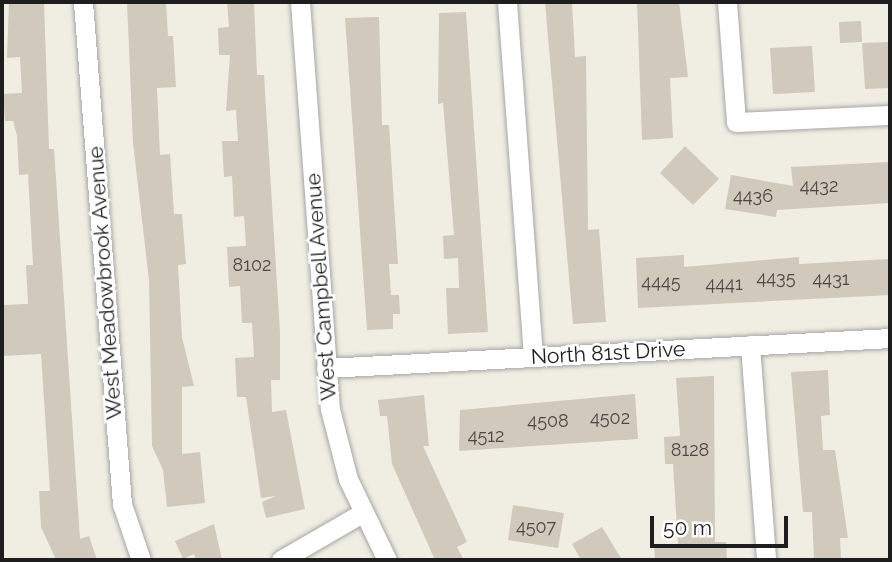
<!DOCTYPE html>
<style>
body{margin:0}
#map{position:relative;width:892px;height:562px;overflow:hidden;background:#f0eee3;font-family:Raleway,sans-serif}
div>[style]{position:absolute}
.building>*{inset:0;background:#d0c9bc}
.roads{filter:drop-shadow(0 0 2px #a5a5a5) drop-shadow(0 0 2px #a5a5a5)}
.street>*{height:19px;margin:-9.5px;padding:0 9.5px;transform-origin:9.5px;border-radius:9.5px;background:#fff}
span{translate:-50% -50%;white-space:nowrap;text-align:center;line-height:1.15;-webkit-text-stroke:5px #fff;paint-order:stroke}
.number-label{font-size:18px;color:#4a4946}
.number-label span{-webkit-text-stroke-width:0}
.street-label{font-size:21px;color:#1e1e1e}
.frame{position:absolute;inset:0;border:4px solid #1e1e1e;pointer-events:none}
.scale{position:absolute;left:650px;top:516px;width:138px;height:32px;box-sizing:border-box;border:4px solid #1e1e1e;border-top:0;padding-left:9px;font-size:21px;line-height:24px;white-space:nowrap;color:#1e1e1e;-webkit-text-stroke:5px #fff;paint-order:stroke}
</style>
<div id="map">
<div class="building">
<div style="clip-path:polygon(9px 2px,44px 2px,49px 149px,54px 149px,80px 539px,89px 536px,97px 560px,56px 560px,41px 527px,39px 491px,50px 491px,41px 354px,2px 356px,2px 305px,28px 304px,26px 265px,33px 265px,28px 174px,19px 175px,17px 136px,13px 121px,5px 121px,3px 94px,22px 93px,20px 57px,7px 58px)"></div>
<div style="clip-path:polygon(127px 2px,166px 2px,168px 36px,173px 36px,176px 87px,157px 88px,160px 155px,170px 154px,174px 214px,182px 214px,186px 264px,178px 265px,182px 337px,194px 386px,182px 387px,182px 454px,200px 452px,205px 503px,167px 507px,163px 470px,152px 446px,149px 280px,133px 143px)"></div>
<div style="clip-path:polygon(227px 2px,254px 2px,257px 75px,264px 75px,280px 332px,280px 380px,271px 380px,272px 412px,286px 410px,305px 509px,266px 518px,262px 502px,276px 496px,261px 498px,246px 397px,237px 397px,235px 358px,254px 357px,252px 323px,242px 323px,240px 286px,229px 287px,227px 247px,246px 246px,244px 216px,234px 217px,232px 176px,224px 177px,222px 141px,238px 141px,236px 110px,226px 111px,230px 55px,219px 55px,218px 28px,229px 27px)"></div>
<div style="clip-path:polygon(545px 2px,572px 2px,575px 57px,586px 56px,588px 230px,599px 229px,606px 322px,573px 324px)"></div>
<div style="clip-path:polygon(637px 2px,679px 2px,688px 77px,670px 78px,673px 138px,642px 140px)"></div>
<div style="clip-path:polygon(466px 12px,488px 332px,448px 334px,446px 288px,459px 288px,458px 258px,444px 259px,443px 236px,454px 235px,443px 103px,438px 104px,439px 13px)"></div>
<div style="clip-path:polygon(379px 17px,382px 125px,389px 125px,398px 264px,389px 264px,391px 295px,399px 295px,400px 314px,393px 314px,393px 329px,367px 330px,345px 18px)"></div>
<div style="clip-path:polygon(861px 21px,862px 42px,840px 43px,839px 22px)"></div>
<div style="clip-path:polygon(890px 42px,890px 88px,865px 89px,862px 43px)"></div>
<div style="clip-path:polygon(812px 46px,815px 92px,773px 94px,770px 48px)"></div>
<div style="clip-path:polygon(685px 146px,719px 179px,693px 205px,660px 173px)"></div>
<div style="clip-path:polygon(890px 162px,890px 203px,777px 210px,776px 217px,725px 209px,731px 175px,793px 186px,791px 167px)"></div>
<div style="clip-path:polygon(684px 255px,684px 267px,799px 257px,799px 264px,890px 259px,890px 295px,638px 308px,636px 258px)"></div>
<div style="clip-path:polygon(828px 370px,830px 415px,821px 416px,823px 450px,835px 450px,848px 538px,840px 538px,841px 560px,814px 560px,812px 512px,803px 512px,791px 372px)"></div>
<div style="clip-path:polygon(714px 376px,715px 542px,726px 542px,727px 560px,655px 560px,654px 545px,678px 544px,673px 464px,665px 464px,664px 437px,680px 436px,676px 378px)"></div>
<div style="clip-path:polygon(635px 394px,638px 439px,459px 451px,460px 410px)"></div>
<div style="clip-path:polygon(424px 395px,429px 446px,423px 446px,467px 542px,457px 547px,464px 560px,435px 560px,392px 464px,387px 416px,380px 416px,378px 400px)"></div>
<div style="clip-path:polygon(513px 505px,564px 513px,558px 548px,508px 540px)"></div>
<div style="clip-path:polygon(214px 524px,222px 560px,196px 560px,194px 554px,183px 559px,175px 541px)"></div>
<div style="clip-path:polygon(602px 527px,622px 560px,581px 560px,572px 544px)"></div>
</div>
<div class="roads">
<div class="street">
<div style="left:83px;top:2px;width:504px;rotate:85.56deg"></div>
<div style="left:122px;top:504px;width:59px;rotate:71.3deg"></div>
<div style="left:300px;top:2px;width:408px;rotate:85.8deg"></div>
<div style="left:330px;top:409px;width:72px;rotate:75.6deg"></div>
<div style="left:348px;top:479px;width:90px;rotate:64.3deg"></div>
<div style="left:507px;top:2px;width:356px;rotate:85.8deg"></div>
<div style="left:727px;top:2px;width:120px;rotate:85.7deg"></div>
<div style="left:736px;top:122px;width:154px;rotate:-2.6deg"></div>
<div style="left:750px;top:345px;width:216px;rotate:85.7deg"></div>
<div style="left:326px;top:368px;width:565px;rotate:-3.04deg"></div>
<div style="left:281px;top:560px;width:94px;rotate:-30.1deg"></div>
</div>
</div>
<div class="number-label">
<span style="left:819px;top:186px">4432</span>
<span style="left:753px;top:196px">4436</span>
<span style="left:252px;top:265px">8102</span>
<span style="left:776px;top:278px">4435</span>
<span style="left:831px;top:279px">4431</span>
<span style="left:661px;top:282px">4445</span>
<span style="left:724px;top:284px">4441</span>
<span style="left:610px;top:418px">4502</span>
<span style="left:548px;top:421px">4508</span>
<span style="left:486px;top:436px">4512</span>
<span style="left:690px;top:450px">8128</span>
<span style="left:536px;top:527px">4507</span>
</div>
<div class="street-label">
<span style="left:105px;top:283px;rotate:-94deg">West Meadowbrook Avenue</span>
<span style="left:321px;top:287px;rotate:-94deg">West Campbell Avenue</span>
<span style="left:608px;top:353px;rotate:-3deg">North 81st Drive</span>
</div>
<div class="frame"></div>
<div class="scale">50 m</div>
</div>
